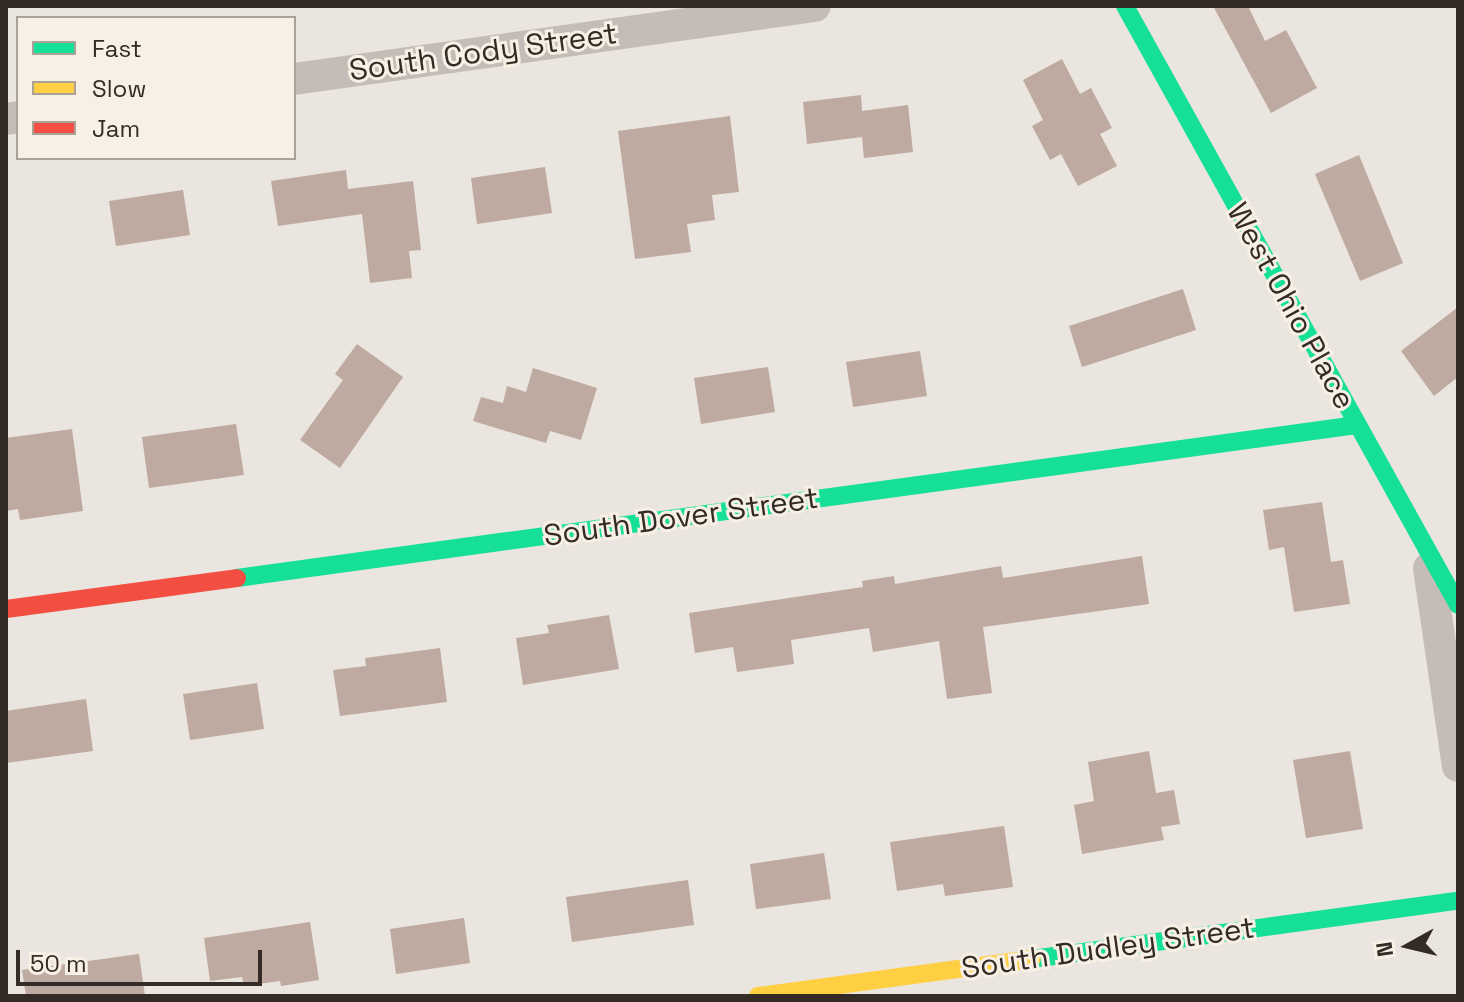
<!DOCTYPE html>
<style>
body{margin:0}
#map{position:relative;width:1464px;height:1002px;overflow:hidden;background:#eae5de;font-family:"Space Grotesk",sans-serif}
div>[style]{position:absolute}
.building>*{inset:0;background:#beaaa0}
.street>*{height:32px;margin:-16px;padding:0 16px;transform-origin:16px;border-radius:16px;background:#c4bdb7}
.fast>*{height:18px;margin:-9px;padding:0 9px;transform-origin:9px;border-radius:9px;background:#16e098}
.slow>*{height:18px;margin:-9px;padding:0 9px;transform-origin:9px;border-radius:9px;background:#ffcf43}
.jam>*{height:18px;margin:-9px;padding:0 9px;transform-origin:9px;border-radius:9px;background:#f24e42}
span{translate:-50% -50%;white-space:nowrap;text-align:center;line-height:1.15;-webkit-text-stroke:6px #f8f0e4;paint-order:stroke}
.street-label{font-size:30px;color:#342a26}
.frame{position:absolute;inset:0;border:8px solid #342a26;pointer-events:none}
.legend{position:absolute;left:16px;top:16px;width:280px;height:144px;box-sizing:border-box;background:#f8f0e4;border:2px solid #aaa198;margin:0;padding:10px 14px;list-style:none;font-size:24px;color:#342a26}
.legend li{display:flex;align-items:center;gap:16px;height:40px}
.legend b{width:40px;border:2px solid #aaa198}
.north{position:absolute;left:1368px;top:906px;width:80px;height:80px;-webkit-text-stroke:6px #f8f0e4;paint-order:stroke;rotate:262deg;font-size:22px;font-weight:700;line-height:32px;text-align:center;color:#342a26}
.north::after{content:'';display:block;margin:auto;width:28px;height:36px;background:#342a26;clip-path:polygon(50% 0,100% 100%,50% 72%,0 100%)}
.scale{position:absolute;left:16px;top:950px;width:246px;height:36px;box-sizing:border-box;border:4px solid #342a26;border-top:0;padding-left:10px;font-size:24px;line-height:28px;white-space:nowrap;color:#342a26;-webkit-text-stroke:6px #f8f0e4;paint-order:stroke}
</style>
<div id="map">
<div class="building">
<div style="clip-path:polygon(1213px 6px,1248px 6px,1265px 41px,1286px 30px,1317px 88px,1271px 113px)"></div>
<div style="clip-path:polygon(1062px 59px,1080px 94px,1091px 88px,1112px 128px,1100px 134px,1117px 166px,1078px 186px,1061px 154px,1050px 160px,1032px 126px,1043px 120px,1023px 80px)"></div>
<div style="clip-path:polygon(861px 95px,862px 111px,908px 105px,913px 152px,864px 158px,862px 137px,807px 144px,803px 102px)"></div>
<div style="clip-path:polygon(730px 116px,739px 192px,712px 195px,715px 220px,687px 224px,691px 252px,635px 259px,618px 131px)"></div>
<div style="clip-path:polygon(1359px 155px,1403px 263px,1360px 281px,1315px 174px)"></div>
<div style="clip-path:polygon(545px 167px,552px 213px,477px 224px,471px 178px)"></div>
<div style="clip-path:polygon(346px 170px,348px 189px,413px 181px,421px 250px,409px 251px,412px 278px,370px 283px,362px 214px,278px 226px,271px 181px)"></div>
<div style="clip-path:polygon(183px 190px,190px 235px,116px 246px,109px 201px)"></div>
<div style="clip-path:polygon(1183px 289px,1196px 330px,1082px 367px,1069px 326px)"></div>
<div style="clip-path:polygon(1458px 307px,1458px 377px,1434px 396px,1401px 351px)"></div>
<div style="clip-path:polygon(357px 344px,403px 377px,340px 468px,300px 440px,343px 380px,335px 374px)"></div>
<div style="clip-path:polygon(920px 351px,927px 396px,853px 407px,846px 362px)"></div>
<div style="clip-path:polygon(768px 367px,775px 412px,701px 424px,694px 378px)"></div>
<div style="clip-path:polygon(533px 368px,597px 388px,581px 440px,550px 431px,546px 443px,473px 421px,481px 397px,503px 403px,507px 386px,526px 392px)"></div>
<div style="clip-path:polygon(236px 424px,244px 475px,149px 488px,142px 437px)"></div>
<div style="clip-path:polygon(72px 429px,83px 511px,20px 520px,18px 509px,6px 511px,6px 438px)"></div>
<div style="clip-path:polygon(1322px 502px,1331px 562px,1343px 560px,1350px 604px,1294px 612px,1284px 547px,1269px 550px,1263px 510px)"></div>
<div style="clip-path:polygon(1142px 556px,1149px 604px,983px 627px,992px 693px,947px 699px,939px 641px,873px 652px,869px 628px,791px 640px,794px 664px,737px 672px,733px 647px,695px 653px,689px 613px,863px 587px,862px 581px,894px 576px,895px 584px,1001px 566px,1003px 578px)"></div>
<div style="clip-path:polygon(609px 615px,619px 669px,523px 685px,516px 638px,549px 633px,547px 625px)"></div>
<div style="clip-path:polygon(440px 648px,447px 702px,340px 716px,333px 670px,366px 666px,365px 658px)"></div>
<div style="clip-path:polygon(257px 683px,264px 729px,190px 740px,183px 694px)"></div>
<div style="clip-path:polygon(86px 699px,93px 751px,6px 763px,6px 711px)"></div>
<div style="clip-path:polygon(1149px 751px,1156px 793px,1174px 790px,1180px 824px,1161px 827px,1164px 840px,1082px 854px,1074px 805px,1094px 801px,1088px 762px)"></div>
<div style="clip-path:polygon(1350px 751px,1363px 829px,1306px 838px,1293px 760px)"></div>
<div style="clip-path:polygon(1004px 826px,1013px 887px,945px 896px,943px 884px,897px 891px,890px 842px)"></div>
<div style="clip-path:polygon(824px 853px,831px 899px,756px 909px,750px 864px)"></div>
<div style="clip-path:polygon(688px 880px,694px 925px,572px 942px,566px 897px)"></div>
<div style="clip-path:polygon(464px 918px,470px 963px,396px 974px,390px 929px)"></div>
<div style="clip-path:polygon(310px 922px,319px 980px,281px 986px,280px 981px,244px 986px,242px 977px,210px 981px,204px 938px)"></div>
<div style="clip-path:polygon(139px 954px,145px 996px,26px 996px,22px 970px)"></div>
</div>
<div class="street">
<div style="left:294px;top:79px;width:526px;rotate:-7.98deg"></div>
<div style="left:6px;top:119px;width:12px;rotate:-9deg"></div>
<div style="left:1429px;top:568px;width:200px;rotate:81.7deg"></div>
</div>
<div class="fast">
<div style="left:1125px;top:6px;width:685px;rotate:60.93deg"></div>
<div style="left:237px;top:578px;width:1130px;rotate:-7.78deg"></div>
<div style="left:1032px;top:959px;width:430px;rotate:-7.8deg"></div>
</div>
<div class="slow">
<div style="left:758px;top:996px;width:276px;rotate:-7.7deg"></div>
</div>
<div class="jam">
<div style="left:6px;top:609px;width:233px;rotate:-7.6deg"></div>
</div>
<div class="street-label">
<span style="left:483px;top:52px;rotate:-8deg">South Cody Street</span>
<span style="left:1291px;top:306px;rotate:61deg">West Ohio Place</span>
<span style="left:681px;top:517px;rotate:-8deg">South Dover Street</span>
<span style="left:1108px;top:948px;rotate:-8deg">South Dudley Street</span>
</div>
<div class="frame"></div>
<ul class="legend">
<li><b style="height:10px;background:#16e098"></b>Fast</li>
<li><b style="height:10px;background:#ffcf43"></b>Slow</li>
<li><b style="height:10px;background:#f24e42"></b>Jam</li>
</ul>
<div class="north">N</div>
<div class="scale">50 m</div>
</div>
